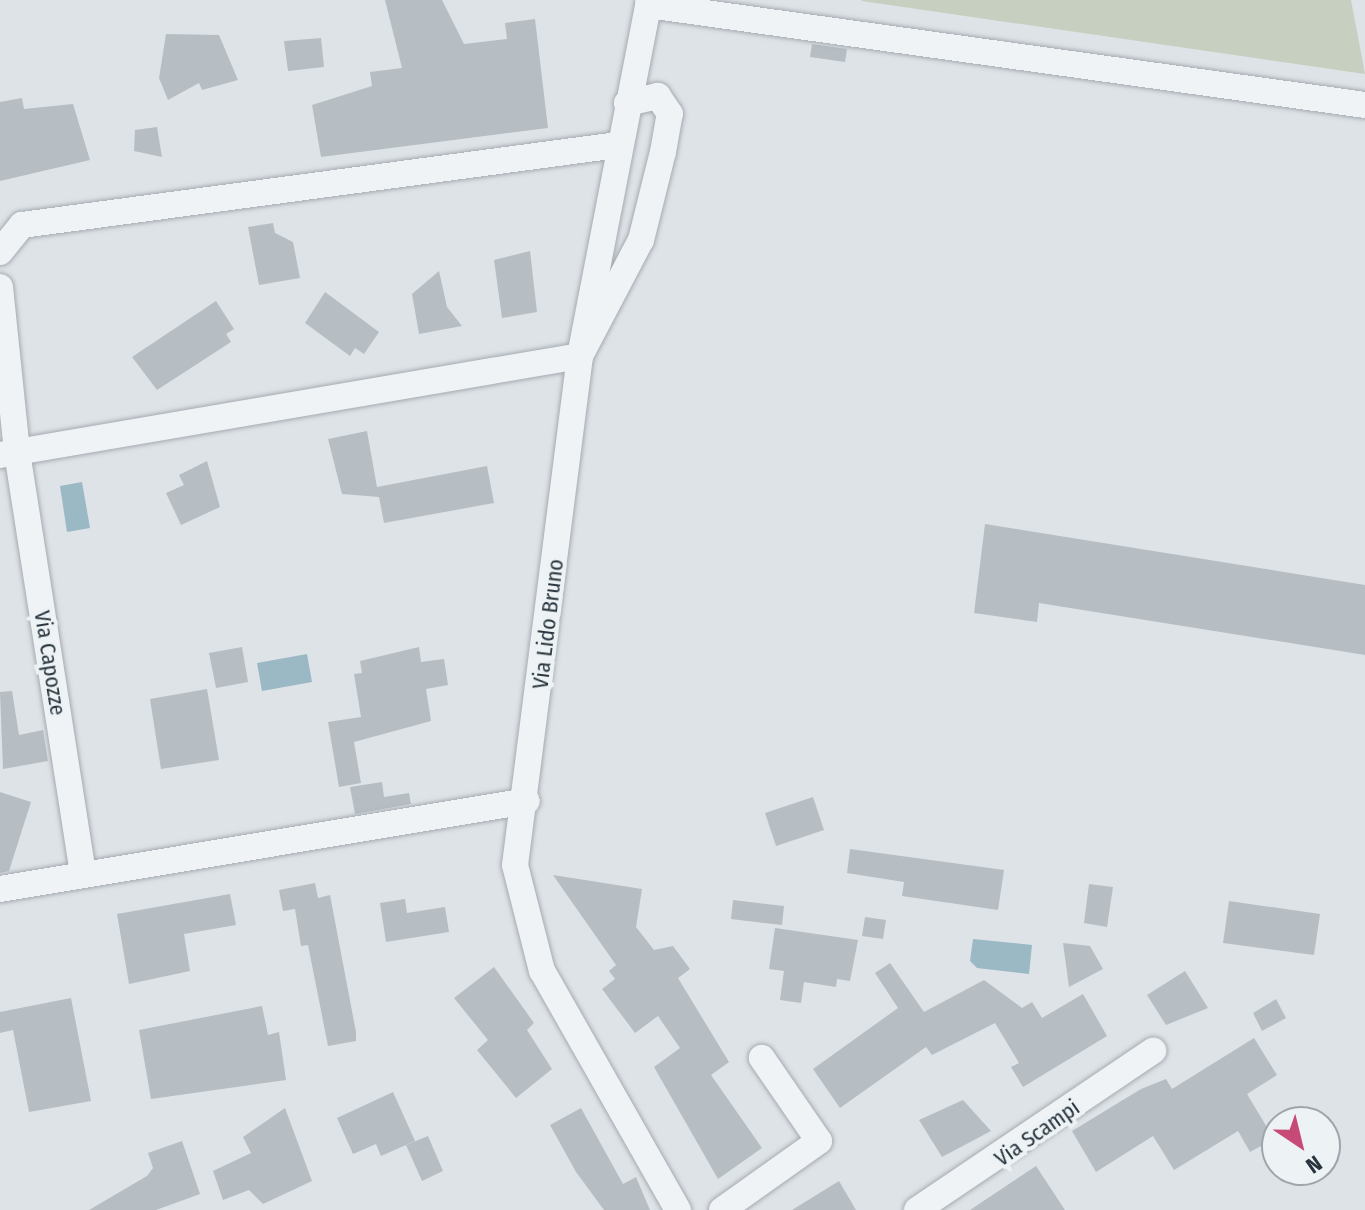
<!DOCTYPE html>
<style>
body{margin:0}
#map{position:relative;width:1365px;height:1210px;overflow:hidden;background:#dee3e7;font-family:"Fira Sans Condensed",sans-serif}
div>[style]{position:absolute}
.green>*{inset:0;background:#c7d0c0}
.water>*{inset:0;background:#9bb8c5}
.building>*{inset:0;background:#b6bec3}
.roads{filter:drop-shadow(0 0 2px #a4abb1) drop-shadow(0 0 2px #a4abb1)}
.street>*{height:26px;margin:-13px;padding:0 13px;transform-origin:13px;border-radius:13px;background:#f0f3f5}
span{translate:-50% -50%;white-space:nowrap;text-align:center;line-height:1.15;-webkit-text-stroke:8px #edf2f5;paint-order:stroke}
.street-label{font-size:22px;color:#28343d}
.north{position:absolute;left:1261px;top:1106px;width:80px;height:80px;box-sizing:border-box;background:#edf2f5;border:2px solid #9ea6ab;border-radius:50%;rotate:145deg;font-size:22px;font-weight:700;line-height:32px;text-align:center;color:#28343d}
.north::after{content:'';display:block;margin:auto;width:28px;height:36px;background:#c64976;clip-path:polygon(50% 0,100% 100%,50% 72%,0 100%)}
</style>
<div id="map">
<div class="green">
<div style="clip-path:polygon(862px 0,1351px 0,1365px 74px,862px 1px)"></div>
</div>
<div class="water">
<div style="clip-path:polygon(82px 482px,90px 528px,67px 532px,60px 486px)"></div>
<div style="clip-path:polygon(307px 654px,312px 682px,262px 691px,257px 663px)"></div>
<div style="clip-path:polygon(973px 939px,1032px 945px,1029px 974px,977px 968px,970px 961px)"></div>
</div>
<div class="building">
<div style="clip-path:polygon(385px 0,442px 0,464px 44px,507px 39px,505px 23px,535px 19px,548px 128px,321px 157px,312px 105px,372px 86px,370px 72px,402px 68px)"></div>
<div style="clip-path:polygon(166px 34px,219px 35px,238px 80px,202px 90px,199px 83px,168px 100px,159px 78px)"></div>
<div style="clip-path:polygon(321px 38px,324px 67px,288px 71px,284px 41px)"></div>
<div style="clip-path:polygon(812px 44px,847px 49px,845px 62px,810px 57px)"></div>
<div style="clip-path:polygon(22px 98px,24px 109px,73px 104px,90px 160px,0 181px,0 102px)"></div>
<div style="clip-path:polygon(157px 127px,162px 157px,134px 151px,135px 130px)"></div>
<div style="clip-path:polygon(273px 223px,275px 233px,293px 242px,300px 278px,259px 285px,248px 227px)"></div>
<div style="clip-path:polygon(530px 251px,537px 312px,502px 318px,494px 260px)"></div>
<div style="clip-path:polygon(439px 271px,447px 307px,462px 326px,419px 334px,412px 294px)"></div>
<div style="clip-path:polygon(325px 292px,379px 332px,364px 354px,355px 348px,350px 356px,305px 323px)"></div>
<div style="clip-path:polygon(216px 301px,234px 329px,226px 334px,231px 342px,157px 390px,132px 357px)"></div>
<div style="clip-path:polygon(367px 431px,377px 487px,487px 466px,494px 503px,384px 523px,379px 497px,342px 494px,328px 439px)"></div>
<div style="clip-path:polygon(207px 461px,220px 507px,181px 525px,166px 493px,184px 485px,179px 475px)"></div>
<div style="clip-path:polygon(985px 524px,1365px 585px,1365px 655px,1039px 603px,1037px 622px,974px 613px)"></div>
<div style="clip-path:polygon(242px 647px,248px 682px,216px 688px,209px 653px)"></div>
<div style="clip-path:polygon(419px 647px,421px 662px,444px 659px,448px 685px,426px 689px,431px 721px,354px 742px,361px 783px,339px 787px,328px 722px,361px 717px,354px 674px,362px 673px,360px 661px)"></div>
<div style="clip-path:polygon(207px 689px,219px 760px,161px 769px,150px 699px)"></div>
<div style="clip-path:polygon(12px 691px,19px 735px,43px 730px,48px 761px,3px 769px,0 692px)"></div>
<div style="clip-path:polygon(382px 782px,384px 797px,409px 793px,411px 804px,355px 814px,350px 787px)"></div>
<div style="clip-path:polygon(0 792px,31px 802px,9px 871px,0 873px)"></div>
<div style="clip-path:polygon(813px 797px,824px 830px,776px 846px,765px 813px)"></div>
<div style="clip-path:polygon(850px 849px,1004px 870px,998px 910px,902px 896px,904px 882px,847px 873px)"></div>
<div style="clip-path:polygon(553px 875px,642px 889px,636px 927px,654px 950px,673px 946px,690px 969px,678px 978px,729px 1062px,711px 1075px,762px 1148px,718px 1179px,654px 1067px,680px 1048px,658px 1016px,635px 1033px,602px 989px,615px 979px,609px 971px,616px 965px)"></div>
<div style="clip-path:polygon(315px 883px,318px 898px,330px 895px,356px 1032px,356px 1041px,328px 1046px,308px 945px,301px 946px,295px 909px,283px 911px,279px 890px)"></div>
<div style="clip-path:polygon(1089px 884px,1113px 887px,1107px 927px,1084px 923px)"></div>
<div style="clip-path:polygon(230px 894px,236px 925px,184px 934px,190px 971px,129px 984px,117px 914px)"></div>
<div style="clip-path:polygon(405px 899px,407px 913px,445px 907px,449px 932px,386px 942px,380px 903px)"></div>
<div style="clip-path:polygon(733px 900px,784px 906px,782px 925px,731px 919px)"></div>
<div style="clip-path:polygon(1229px 901px,1320px 914px,1314px 955px,1223px 943px)"></div>
<div style="clip-path:polygon(865px 917px,886px 920px,883px 939px,862px 936px)"></div>
<div style="clip-path:polygon(775px 928px,858px 940px,850px 981px,837px 979px,836px 987px,804px 982px,801px 1003px,780px 1000px,784px 971px,769px 969px)"></div>
<div style="clip-path:polygon(1063px 943px,1090px 946px,1103px 969px,1069px 987px)"></div>
<div style="clip-path:polygon(890px 963px,924px 1012px,984px 980px,1022px 1008px,1032px 1002px,1042px 1018px,1083px 994px,1107px 1036px,1023px 1087px,1011px 1067px,1019px 1063px,995px 1023px,932px 1055px,926px 1047px,840px 1108px,813px 1069px,898px 1008px,875px 973px)"></div>
<div style="clip-path:polygon(494px 967px,534px 1023px,527px 1030px,552px 1069px,516px 1098px,477px 1050px,488px 1040px,454px 998px)"></div>
<div style="clip-path:polygon(1185px 971px,1208px 1008px,1166px 1025px,1147px 995px)"></div>
<div style="clip-path:polygon(71px 998px,91px 1101px,29px 1112px,13px 1030px,0 1033px,0 1012px)"></div>
<div style="clip-path:polygon(1276px 999px,1286px 1018px,1262px 1031px,1253px 1013px)"></div>
<div style="clip-path:polygon(262px 1006px,268px 1035px,279px 1032px,286px 1080px,151px 1099px,139px 1030px)"></div>
<div style="clip-path:polygon(1254px 1038px,1277px 1075px,1247px 1094px,1274px 1139px,1250px 1152px,1238px 1131px,1174px 1170px,1153px 1136px,1096px 1172px,1072px 1131px,1141px 1089px,1166px 1079px,1172px 1089px)"></div>
<div style="clip-path:polygon(393px 1092px,415px 1141px,381px 1156px,376px 1144px,353px 1154px,337px 1118px)"></div>
<div style="clip-path:polygon(963px 1100px,991px 1131px,942px 1157px,919px 1120px)"></div>
<div style="clip-path:polygon(285px 1108px,312px 1181px,263px 1204px,249px 1190px,223px 1200px,213px 1171px,251px 1153px,243px 1137px)"></div>
<div style="clip-path:polygon(581px 1108px,623px 1184px,636px 1177px,650px 1210px,604px 1210px,576px 1172px,550px 1125px)"></div>
<div style="clip-path:polygon(428px 1136px,443px 1171px,422px 1181px,406px 1145px)"></div>
<div style="clip-path:polygon(182px 1141px,200px 1194px,156px 1210px,89px 1210px,147px 1176px,153px 1168px,148px 1153px)"></div>
<div style="clip-path:polygon(1036px 1166px,1065px 1210px,970px 1210px)"></div>
<div style="clip-path:polygon(839px 1181px,856px 1210px,792px 1210px)"></div>
</div>
<div class="roads">
<div class="street">
<div style="left:0;top:252px;width:35px;rotate:-51deg"></div>
<div style="left:22px;top:225px;width:601px;rotate:-7.65deg"></div>
<div style="left:0;top:287px;width:166px;rotate:84.1deg"></div>
<div style="left:17px;top:452px;width:571px;rotate:-9.68deg"></div>
<div style="left:580px;top:356px;width:131px;rotate:-62.3deg"></div>
<div style="left:641px;top:240px;width:91px;rotate:-76deg"></div>
<div style="left:663px;top:152px;width:39px;rotate:-80deg"></div>
<div style="left:670px;top:114px;width:22px;rotate:-124deg"></div>
<div style="left:658px;top:96px;width:32px;rotate:167deg"></div>
<div style="left:0;top:455px;width:17px;rotate:-10deg"></div>
<div style="left:17px;top:452px;width:427px;rotate:81.1deg"></div>
<div style="left:0;top:889px;width:534px;rotate:-9.48deg"></div>
<div style="left:678px;top:1210px;width:275px;rotate:-119.6deg"></div>
<div style="left:542px;top:971px;width:109px;rotate:-104.3deg"></div>
<div style="left:515px;top:865px;width:513px;rotate:-82.72deg"></div>
<div style="left:580px;top:356px;width:358px;rotate:-79deg"></div>
<div style="left:648px;top:5px;width:724px;rotate:7.94deg"></div>
<div style="left:722px;top:1210px;width:119px;rotate:-35.4deg"></div>
<div style="left:819px;top:1141px;width:101px;rotate:-124.5deg"></div>
<div style="left:917px;top:1210px;width:285px;rotate:-34deg"></div>
</div>
</div>
<div class="street-label">
<span style="left:548px;top:624px;rotate:-83deg">Via Lido Bruno</span>
<span style="left:50px;top:663px;rotate:81deg">Via Capozze</span>
<span style="left:1037px;top:1133px;rotate:-35deg">Via Scampi</span>
</div>
<div class="north">N</div>
</div>
